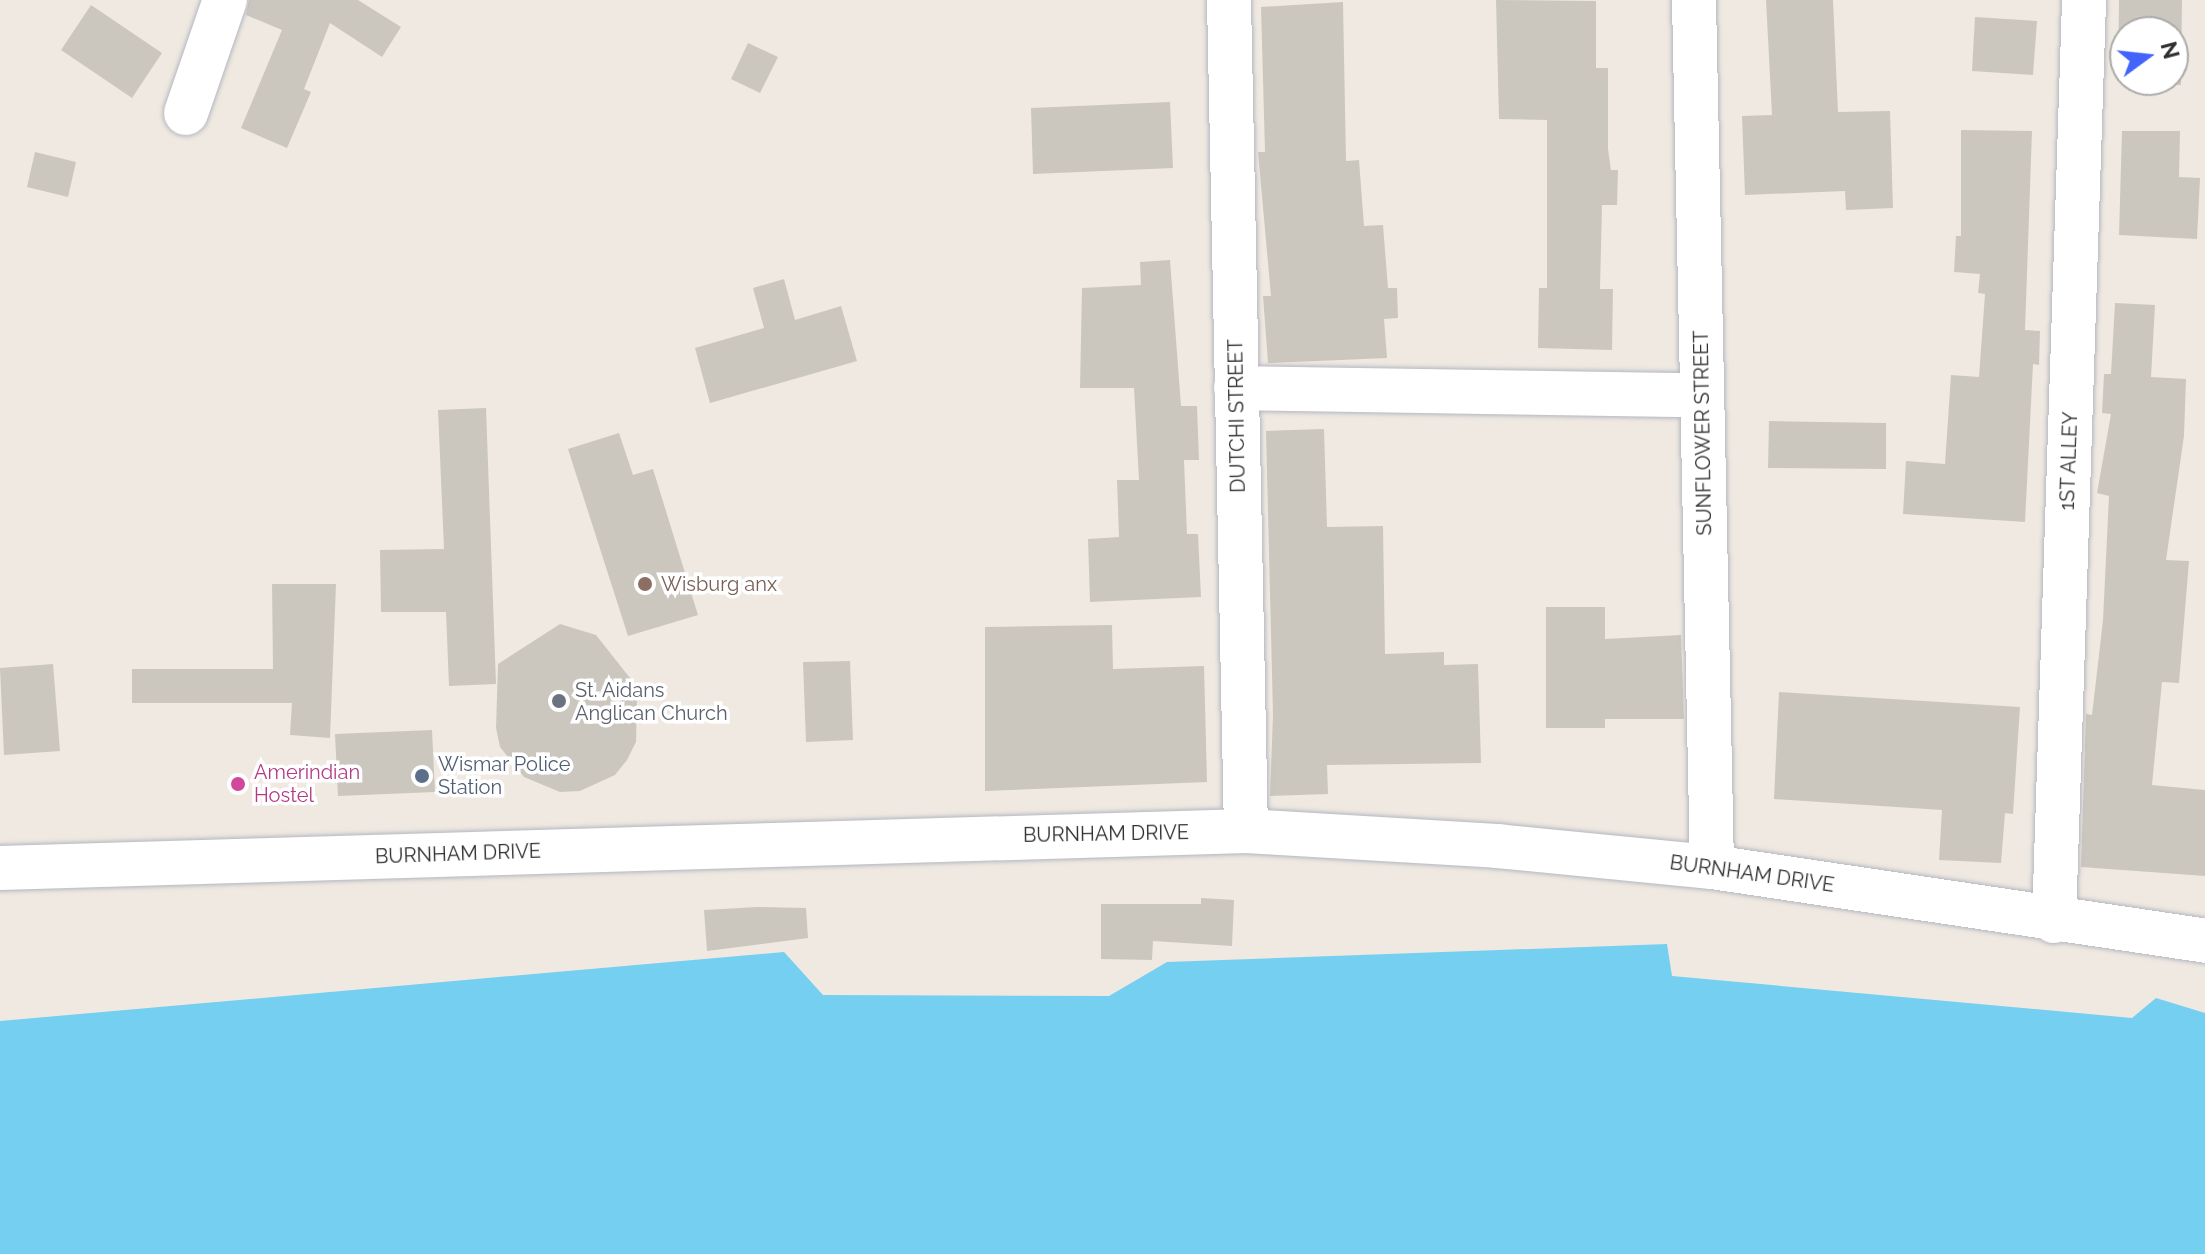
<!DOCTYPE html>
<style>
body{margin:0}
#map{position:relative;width:2205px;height:1254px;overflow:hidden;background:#efe9e1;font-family:Raleway,sans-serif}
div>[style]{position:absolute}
.water>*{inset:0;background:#75cff0}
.building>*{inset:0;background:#cbc7bf}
.roads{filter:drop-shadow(0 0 2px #b4b7c1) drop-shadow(0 0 2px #b4b7c1)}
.minor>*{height:44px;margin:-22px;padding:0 22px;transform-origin:22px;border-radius:22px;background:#fff}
.dots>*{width:22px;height:22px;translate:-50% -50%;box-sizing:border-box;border:4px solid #fff;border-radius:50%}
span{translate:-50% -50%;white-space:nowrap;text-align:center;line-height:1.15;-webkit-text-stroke:7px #fff;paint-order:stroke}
.street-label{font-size:20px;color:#2e2e2e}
.education-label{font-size:20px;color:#785e54}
.left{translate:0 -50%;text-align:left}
.worship-label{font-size:20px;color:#5b616d}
.service-label{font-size:20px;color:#4e5e75}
.hotel-label{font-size:20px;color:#b23c85}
.north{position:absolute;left:2109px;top:16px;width:80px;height:80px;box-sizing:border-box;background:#fff;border:2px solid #ababab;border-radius:50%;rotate:75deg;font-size:22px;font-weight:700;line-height:32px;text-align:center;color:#2e2e2e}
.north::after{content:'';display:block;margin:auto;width:28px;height:36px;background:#4264fb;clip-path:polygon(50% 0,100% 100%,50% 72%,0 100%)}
</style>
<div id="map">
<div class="water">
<div style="clip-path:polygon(1667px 944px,1672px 976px,2132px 1018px,2156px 998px,2205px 1013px,2205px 1254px,0 1254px,0 1021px,784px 952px,823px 995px,1109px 996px,1167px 962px)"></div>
</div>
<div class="building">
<div style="clip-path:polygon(249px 0,358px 0,401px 27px,382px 57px,330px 23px,304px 89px,311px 92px,287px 148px,241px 128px,282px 30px,246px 15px)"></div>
<div style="clip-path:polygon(1496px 0,1596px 1px,1596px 68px,1608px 68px,1608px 149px,1611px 170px,1618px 170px,1617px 205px,1602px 205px,1600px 289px,1613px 289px,1612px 350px,1538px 348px,1539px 288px,1547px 288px,1547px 120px,1499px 119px)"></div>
<div style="clip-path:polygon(1766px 0,1833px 0,1838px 112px,1890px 111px,1893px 208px,1846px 210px,1845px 191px,1745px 195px,1742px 116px,1772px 115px)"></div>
<div style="clip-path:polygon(evenodd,2119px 0,2182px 0,2181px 85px,2118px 81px,2119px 0,2125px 32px,2173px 32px,2173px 80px,2125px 80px,2125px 32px)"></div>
<div style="clip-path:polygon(1343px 2px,1346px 161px,1359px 160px,1364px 226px,1383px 225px,1388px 288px,1397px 288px,1398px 318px,1384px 319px,1387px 358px,1268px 363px,1263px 296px,1271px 296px,1258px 152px,1265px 152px,1261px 7px)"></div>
<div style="clip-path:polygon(91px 5px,162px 53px,132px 98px,61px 50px)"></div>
<div style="clip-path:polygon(1975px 17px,2037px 21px,2033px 75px,1972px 71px)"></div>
<div style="clip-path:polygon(748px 43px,778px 57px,760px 93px,731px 79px)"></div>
<div style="clip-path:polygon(1170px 102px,1173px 168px,1033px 174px,1031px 108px)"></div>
<div style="clip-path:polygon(1961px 130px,2032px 131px,2025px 330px,2040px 331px,2039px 365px,2033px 364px,2025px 522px,1903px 514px,1906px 461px,1945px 464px,1951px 375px,1979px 377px,1985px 294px,1978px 293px,1980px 274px,1954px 272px,1956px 236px,1961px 236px)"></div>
<div style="clip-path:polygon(2122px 131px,2180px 131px,2179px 177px,2200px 178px,2197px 239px,2119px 235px)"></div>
<div style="clip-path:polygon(35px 152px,76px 162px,68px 197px,27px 187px)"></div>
<div style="clip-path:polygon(1170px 260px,1181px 406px,1197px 406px,1199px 460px,1184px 460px,1187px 534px,1198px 534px,1201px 597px,1090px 602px,1088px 539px,1119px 537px,1117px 480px,1139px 480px,1134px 388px,1080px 388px,1082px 288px,1141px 285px,1140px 262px)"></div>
<div style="clip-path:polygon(784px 279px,795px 320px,841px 306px,857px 361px,710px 403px,695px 348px,764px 328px,753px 288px)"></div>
<div style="clip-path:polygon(2115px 303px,2155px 305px,2151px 377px,2186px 379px,2184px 436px,2166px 560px,2189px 561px,2179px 683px,2162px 682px,2152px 785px,2205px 790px,2205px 876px,2081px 867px,2086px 714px,2092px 715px,2103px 620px,2109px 496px,2097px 493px,2111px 414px,2102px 413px,2104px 374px,2111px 374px)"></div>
<div style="clip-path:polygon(486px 408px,496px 684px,449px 686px,446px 612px,381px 612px,380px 550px,444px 549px,438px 410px)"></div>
<div style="clip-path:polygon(1769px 421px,1886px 423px,1886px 469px,1768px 468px)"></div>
<div style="clip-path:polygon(1324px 429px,1327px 527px,1383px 526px,1385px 654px,1444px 652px,1444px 665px,1478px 664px,1481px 763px,1327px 765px,1328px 794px,1270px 796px,1273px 715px,1266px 431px)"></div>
<div style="clip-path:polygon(619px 433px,633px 475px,653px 469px,698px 615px,628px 636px,568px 449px)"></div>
<div style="clip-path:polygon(272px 584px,336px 584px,330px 738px,290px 735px,292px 703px,132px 703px,132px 669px,273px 669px)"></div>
<div style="clip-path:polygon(1546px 607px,1605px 607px,1605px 639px,1681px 635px,1684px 719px,1605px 719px,1605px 728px,1546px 728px)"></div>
<div style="clip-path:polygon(560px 624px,596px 635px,630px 678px,637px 696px,636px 742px,627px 760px,615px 775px,580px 791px,560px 792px,524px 777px,500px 747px,496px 728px,498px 664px)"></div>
<div style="clip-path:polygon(1112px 625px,1113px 669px,1204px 666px,1207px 782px,985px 791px,985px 627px)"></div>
<div style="clip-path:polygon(850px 661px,853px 740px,806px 742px,803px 662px)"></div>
<div style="clip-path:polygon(53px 664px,60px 751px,4px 755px,0 668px)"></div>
<div style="clip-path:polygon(1779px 692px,2020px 707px,2013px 814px,2005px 813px,2001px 863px,1939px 860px,1942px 810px,1774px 799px)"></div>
<div style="clip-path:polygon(432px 730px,435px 792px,338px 796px,335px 734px)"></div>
<div style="clip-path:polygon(1201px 898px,1234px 900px,1232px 946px,1153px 941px,1152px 960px,1101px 959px,1101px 904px,1201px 904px)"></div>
<div style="clip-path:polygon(757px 907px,806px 908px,808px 938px,707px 951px,704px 910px)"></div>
</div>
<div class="roads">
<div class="minor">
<div style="left:1229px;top:0;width:831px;rotate:88.83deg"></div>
<div style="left:1694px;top:0;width:867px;rotate:88.81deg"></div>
<div style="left:186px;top:113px;width:120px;rotate:-71deg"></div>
<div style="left:1236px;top:388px;width:466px;rotate:0.9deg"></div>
<div style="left:0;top:868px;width:1247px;rotate:-1.7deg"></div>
<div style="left:1246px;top:831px;width:251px;rotate:3.4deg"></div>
<div style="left:1497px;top:846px;width:216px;rotate:5.6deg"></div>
<div style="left:1712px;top:867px;width:499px;rotate:8.5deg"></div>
<div style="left:2054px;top:921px;width:921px;rotate:-88.13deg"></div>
</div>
</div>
<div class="dots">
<div style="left:645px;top:584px;background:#8d6e63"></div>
<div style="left:559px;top:701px;background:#6b7280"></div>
<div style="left:422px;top:776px;background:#5c6f8a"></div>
<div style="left:238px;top:784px;background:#d1479c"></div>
</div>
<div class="street-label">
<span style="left:1237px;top:416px;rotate:-91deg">DUTCHI STREET</span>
<span style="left:1703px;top:433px;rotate:-91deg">SUNFLOWER STREET</span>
<span style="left:2069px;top:461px;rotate:-88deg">1ST ALLEY</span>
<span style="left:1106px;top:834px;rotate:-1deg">BURNHAM DRIVE</span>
<span style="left:458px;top:854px;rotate:-2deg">BURNHAM DRIVE</span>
<span style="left:1752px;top:874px;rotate:8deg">BURNHAM DRIVE</span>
</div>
<div class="education-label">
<span class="left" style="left:661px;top:584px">Wisburg anx</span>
</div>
<div class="worship-label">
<span class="left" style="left:575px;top:702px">St. Aidans<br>Anglican Church</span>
</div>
<div class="service-label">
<span class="left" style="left:438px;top:776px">Wismar Police<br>Station</span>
</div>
<div class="hotel-label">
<span class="left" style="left:254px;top:784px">Amerindian<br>Hostel</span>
</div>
<div class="north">N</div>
</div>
